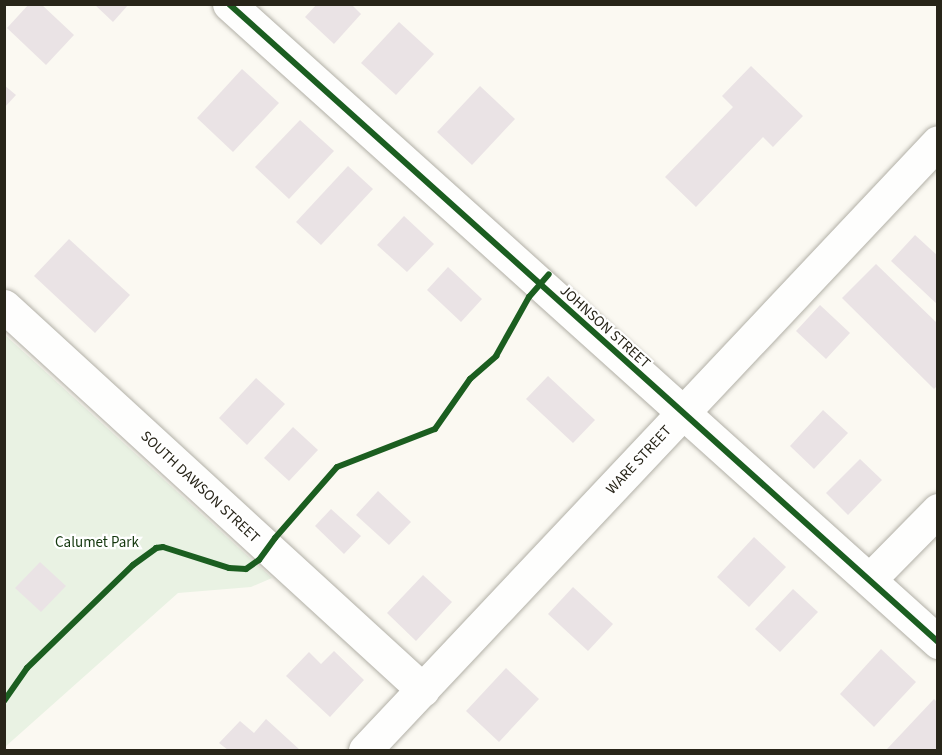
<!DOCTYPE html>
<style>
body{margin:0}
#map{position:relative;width:942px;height:755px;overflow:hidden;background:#fbf9f2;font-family:"Source Sans 3",sans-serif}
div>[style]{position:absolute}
.green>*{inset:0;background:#e9f2e3}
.building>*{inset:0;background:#eae3e5}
.roads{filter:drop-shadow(0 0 2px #b2b0a7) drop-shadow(0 0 2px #b2b0a7)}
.minor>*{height:33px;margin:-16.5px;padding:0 16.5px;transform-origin:16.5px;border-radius:16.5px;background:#fefefd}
.cycleway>*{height:6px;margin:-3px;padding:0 3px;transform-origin:3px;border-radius:3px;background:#1b5e20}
span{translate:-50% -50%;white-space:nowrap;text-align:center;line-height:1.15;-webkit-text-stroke:4.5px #fff;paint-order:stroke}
.street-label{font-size:15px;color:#282519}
.park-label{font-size:15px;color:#12360c}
.frame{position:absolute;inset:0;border:6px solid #282519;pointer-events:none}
</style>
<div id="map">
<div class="green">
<div style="clip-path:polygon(4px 334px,272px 578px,251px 587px,178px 593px,5px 747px)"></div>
</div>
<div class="building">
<div style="clip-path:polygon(29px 4px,41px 4px,74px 35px,46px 65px,7px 28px)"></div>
<div style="clip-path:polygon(94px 4px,129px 4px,113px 22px)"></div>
<div style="clip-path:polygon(317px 4px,351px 4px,361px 14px,334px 44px,305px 17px)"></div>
<div style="clip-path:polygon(399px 22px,434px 54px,396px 95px,361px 63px)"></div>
<div style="clip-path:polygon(751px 66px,803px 116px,773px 147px,763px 137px,696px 207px,665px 177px,733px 107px,722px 96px)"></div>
<div style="clip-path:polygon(242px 69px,279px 103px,233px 152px,197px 118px)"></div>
<div style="clip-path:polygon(4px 85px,16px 95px,4px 108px)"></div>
<div style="clip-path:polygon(480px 86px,515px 119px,472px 165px,437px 132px)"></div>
<div style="clip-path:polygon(300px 120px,334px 151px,289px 199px,255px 167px)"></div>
<div style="clip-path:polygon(348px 166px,373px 189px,321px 245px,296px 222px)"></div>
<div style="clip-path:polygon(404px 216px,434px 244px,407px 272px,377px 245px)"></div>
<div style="clip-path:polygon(915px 235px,938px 256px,938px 305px,891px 261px)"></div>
<div style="clip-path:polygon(69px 239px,130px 295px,95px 333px,34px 276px)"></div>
<div style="clip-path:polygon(876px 264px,938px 324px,938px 385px,934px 389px,842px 298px)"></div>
<div style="clip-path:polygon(448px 267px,482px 299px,461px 322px,427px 290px)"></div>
<div style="clip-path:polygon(820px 305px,850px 333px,826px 359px,796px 331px)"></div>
<div style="clip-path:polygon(548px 376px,595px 420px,573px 443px,526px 399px)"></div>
<div style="clip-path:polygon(256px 378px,285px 404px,247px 445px,219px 418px)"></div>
<div style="clip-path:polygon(823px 410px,848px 433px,814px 469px,790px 446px)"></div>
<div style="clip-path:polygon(293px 427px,318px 450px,289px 481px,264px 458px)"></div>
<div style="clip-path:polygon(860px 459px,882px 480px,848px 515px,826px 493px)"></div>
<div style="clip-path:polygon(378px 491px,411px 522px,389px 545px,356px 515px)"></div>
<div style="clip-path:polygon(331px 509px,361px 536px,344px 554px,315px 526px)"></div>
<div style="clip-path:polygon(754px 537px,786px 567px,749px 607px,717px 577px)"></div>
<div style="clip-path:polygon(40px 562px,66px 586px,41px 612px,15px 588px)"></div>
<div style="clip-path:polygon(423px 575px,452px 602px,416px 641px,387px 613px)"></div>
<div style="clip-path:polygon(573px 587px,613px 624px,588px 651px,548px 614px)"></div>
<div style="clip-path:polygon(793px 589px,818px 612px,780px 652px,755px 629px)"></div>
<div style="clip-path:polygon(881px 649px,916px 682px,874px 727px,840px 694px)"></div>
<div style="clip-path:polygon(334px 651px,364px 680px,330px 717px,286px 676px,309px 652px,321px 664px)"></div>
<div style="clip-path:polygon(506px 668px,539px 699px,499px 742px,466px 711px)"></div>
<div style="clip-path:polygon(934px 699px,938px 703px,938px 749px,889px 750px,887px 749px)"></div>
<div style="clip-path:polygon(266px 719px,300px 750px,228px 750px,219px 743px,240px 721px,254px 733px)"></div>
</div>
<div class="roads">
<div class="minor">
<div style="left:229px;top:4px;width:954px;rotate:41.98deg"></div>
<div style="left:4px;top:306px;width:568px;rotate:42.5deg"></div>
<div style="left:870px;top:579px;width:97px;rotate:-45.4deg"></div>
<div style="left:365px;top:750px;width:835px;rotate:-46.7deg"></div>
</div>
</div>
<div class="cycleway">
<div style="left:229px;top:4px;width:954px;rotate:41.98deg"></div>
<div style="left:4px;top:701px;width:40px;rotate:-55.1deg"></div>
<div style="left:27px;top:668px;width:148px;rotate:-44.2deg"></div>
<div style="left:133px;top:565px;width:29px;rotate:-36deg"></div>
<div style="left:156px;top:548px;width:7px;rotate:-8deg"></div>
<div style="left:163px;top:547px;width:69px;rotate:17.7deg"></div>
<div style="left:229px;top:568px;width:17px;rotate:3deg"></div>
<div style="left:246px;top:569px;width:16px;rotate:-35deg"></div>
<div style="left:259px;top:560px;width:27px;rotate:-54deg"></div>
<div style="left:275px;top:538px;width:94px;rotate:-48.9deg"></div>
<div style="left:337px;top:467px;width:105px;rotate:-21.2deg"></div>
<div style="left:435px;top:429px;width:61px;rotate:-55deg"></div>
<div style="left:470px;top:379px;width:35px;rotate:-41deg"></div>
<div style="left:496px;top:356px;width:68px;rotate:-60.8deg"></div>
<div style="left:529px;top:297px;width:30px;rotate:-49deg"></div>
</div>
<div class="street-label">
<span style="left:605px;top:327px;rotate:42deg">JOHNSON STREET</span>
<span style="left:639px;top:460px;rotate:-47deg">WARE STREET</span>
<span style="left:200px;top:487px;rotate:43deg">SOUTH DAWSON STREET</span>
</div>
<div class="park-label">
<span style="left:97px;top:543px">Calumet Park</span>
</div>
<div class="frame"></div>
</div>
